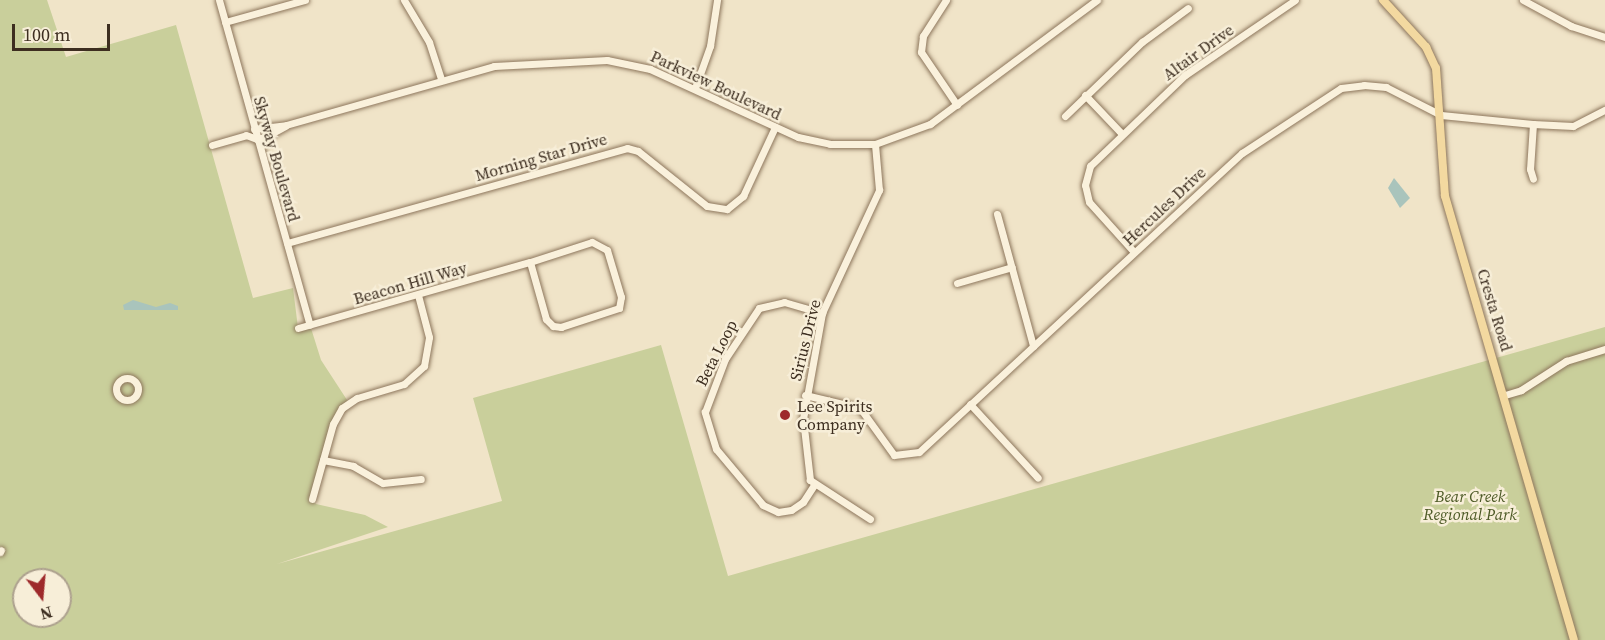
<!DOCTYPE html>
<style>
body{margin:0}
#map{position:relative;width:1605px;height:640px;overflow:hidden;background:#f0e4c8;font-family:"Source Serif 4",serif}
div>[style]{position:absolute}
.green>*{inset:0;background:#c9cf9b}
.water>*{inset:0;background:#a9c4bc}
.roads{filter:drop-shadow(0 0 2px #8d765c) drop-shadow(0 0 2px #8d765c)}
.minor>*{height:7px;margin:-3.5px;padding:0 3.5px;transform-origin:3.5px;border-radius:3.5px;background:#faf1dc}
.minor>.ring{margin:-3.5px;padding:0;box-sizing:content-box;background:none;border:7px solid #faf1dc;border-radius:50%}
.major>*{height:8px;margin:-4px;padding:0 4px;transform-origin:4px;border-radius:4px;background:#f3d9a0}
.dots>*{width:16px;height:16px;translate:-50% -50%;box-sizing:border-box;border:3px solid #f7eed8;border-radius:50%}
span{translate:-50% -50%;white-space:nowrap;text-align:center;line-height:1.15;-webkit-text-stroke:5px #f7eed8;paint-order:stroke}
.street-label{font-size:16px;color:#3d2e20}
.poi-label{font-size:16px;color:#3d2e20}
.left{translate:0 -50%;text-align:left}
.park-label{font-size:16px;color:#4d5a26;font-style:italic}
.north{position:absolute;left:12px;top:568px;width:60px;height:60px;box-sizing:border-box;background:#f7eed8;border:2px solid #ada18e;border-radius:50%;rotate:164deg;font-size:16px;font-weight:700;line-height:24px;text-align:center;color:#3d2e20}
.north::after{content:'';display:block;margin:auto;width:21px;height:27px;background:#9e2a2b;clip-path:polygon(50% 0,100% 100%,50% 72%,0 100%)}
.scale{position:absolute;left:12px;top:24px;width:98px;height:27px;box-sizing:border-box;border:3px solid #3d2e20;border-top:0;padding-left:8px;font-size:18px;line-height:21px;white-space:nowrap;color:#3d2e20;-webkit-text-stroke:4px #f7eed8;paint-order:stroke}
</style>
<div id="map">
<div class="green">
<div style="clip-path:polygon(evenodd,0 0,47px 0,66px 57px,176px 25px,253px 298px,293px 288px,298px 328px,310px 325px,321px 360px,349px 403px,336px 416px,312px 499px,316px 504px,365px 515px,388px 527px,277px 564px,502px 501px,473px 398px,661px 345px,728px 576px,1605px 327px,1605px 640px,0 640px,0 0,24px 580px,60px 580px,60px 616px,24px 616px,24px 580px)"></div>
</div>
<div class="water">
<div style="clip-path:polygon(1394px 178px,1410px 198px,1400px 208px,1388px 188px)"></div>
<div style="clip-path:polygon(133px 300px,156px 307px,170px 303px,178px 306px,178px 310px,124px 310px,123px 305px)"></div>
</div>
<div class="roads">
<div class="minor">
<div style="left:219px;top:0;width:337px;rotate:74.4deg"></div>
<div style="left:404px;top:0;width:49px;rotate:59.2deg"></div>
<div style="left:429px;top:42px;width:40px;rotate:72deg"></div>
<div style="left:946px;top:0;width:43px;rotate:122.6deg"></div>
<div style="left:923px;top:36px;width:16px;rotate:97deg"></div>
<div style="left:921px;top:52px;width:64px;rotate:55.8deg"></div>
<div style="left:1523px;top:0;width:55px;rotate:28.4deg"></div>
<div style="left:1571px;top:26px;width:36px;rotate:18deg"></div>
<div style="left:225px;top:22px;width:83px;rotate:-15.4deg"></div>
<div style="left:695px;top:88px;width:45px;rotate:-70.3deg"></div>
<div style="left:710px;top:46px;width:47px;rotate:-81.3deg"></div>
<div style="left:1085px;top:95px;width:54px;rotate:46.5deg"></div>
<div style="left:1065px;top:116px;width:107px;rotate:-43.9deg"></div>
<div style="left:1142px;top:42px;width:57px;rotate:-36.5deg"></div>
<div style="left:1533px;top:124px;width:45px;rotate:93.8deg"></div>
<div style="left:1530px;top:169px;width:10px;rotate:73deg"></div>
<div style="left:254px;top:129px;width:32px;rotate:-7deg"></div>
<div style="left:286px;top:125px;width:216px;rotate:-15.8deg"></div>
<div style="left:494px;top:66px;width:113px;rotate:-3deg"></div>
<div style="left:607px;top:60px;width:44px;rotate:11.8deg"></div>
<div style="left:650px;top:69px;width:163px;rotate:24.7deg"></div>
<div style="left:798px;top:137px;width:33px;rotate:12deg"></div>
<div style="left:830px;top:144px;width:45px"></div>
<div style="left:875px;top:144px;width:59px;rotate:-20deg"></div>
<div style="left:930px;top:124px;width:208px;rotate:-36.6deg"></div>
<div style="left:212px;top:145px;width:35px;rotate:-16deg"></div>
<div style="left:246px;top:135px;width:12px;rotate:20deg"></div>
<div style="left:257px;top:139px;width:10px;rotate:-17deg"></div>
<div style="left:267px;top:136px;width:21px;rotate:-29deg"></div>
<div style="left:997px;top:214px;width:137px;rotate:74.7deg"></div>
<div style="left:592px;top:242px;width:17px;rotate:28deg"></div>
<div style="left:607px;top:250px;width:49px;rotate:73.4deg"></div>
<div style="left:621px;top:297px;width:11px;rotate:100deg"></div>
<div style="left:619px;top:308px;width:61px;rotate:161.9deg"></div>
<div style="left:561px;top:327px;width:8px;rotate:-173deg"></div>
<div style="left:553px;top:326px;width:10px;rotate:-135deg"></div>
<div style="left:546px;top:319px;width:59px;rotate:-105.7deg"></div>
<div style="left:530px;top:262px;width:65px;rotate:-17.9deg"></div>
<div style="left:287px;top:243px;width:353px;rotate:-15.6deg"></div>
<div style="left:627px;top:148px;width:11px;rotate:15deg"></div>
<div style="left:638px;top:151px;width:88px;rotate:38.6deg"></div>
<div style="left:707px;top:206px;width:20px;rotate:9deg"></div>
<div style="left:727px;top:209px;width:21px;rotate:-39deg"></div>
<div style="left:743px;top:196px;width:76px;rotate:-65.1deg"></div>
<div style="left:1134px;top:252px;width:67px;rotate:-132deg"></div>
<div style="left:1089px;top:202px;width:17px;rotate:-103deg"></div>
<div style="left:1085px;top:185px;width:20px;rotate:-75deg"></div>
<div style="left:1090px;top:166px;width:132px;rotate:-43.8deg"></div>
<div style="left:1185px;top:75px;width:133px;rotate:-34.3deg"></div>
<div style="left:957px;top:283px;width:57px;rotate:-16.2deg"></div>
<div style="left:298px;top:328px;width:241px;rotate:-15.9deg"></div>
<div class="ring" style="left:116px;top:378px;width:15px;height:15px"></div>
<div style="left:805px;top:395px;width:57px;rotate:13.3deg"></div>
<div style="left:860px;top:408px;width:58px;rotate:54.1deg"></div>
<div style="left:894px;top:455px;width:25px;rotate:-7deg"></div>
<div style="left:919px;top:452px;width:440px;rotate:-42.8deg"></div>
<div style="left:1242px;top:153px;width:118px;rotate:-33.3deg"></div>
<div style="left:1341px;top:88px;width:23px;rotate:-7deg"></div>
<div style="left:1364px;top:85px;width:22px;rotate:5deg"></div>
<div style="left:1386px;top:87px;width:62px;rotate:27deg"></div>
<div style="left:1441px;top:115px;width:92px;rotate:5.6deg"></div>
<div style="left:1533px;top:124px;width:40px;rotate:2.9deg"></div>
<div style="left:1573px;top:126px;width:36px;rotate:-27deg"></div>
<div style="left:1505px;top:395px;width:17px;rotate:-17deg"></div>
<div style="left:1521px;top:390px;width:54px;rotate:-32.8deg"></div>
<div style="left:1566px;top:361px;width:41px;rotate:-17.1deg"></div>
<div style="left:970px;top:404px;width:100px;rotate:47.4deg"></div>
<div style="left:323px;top:460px;width:31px;rotate:11deg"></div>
<div style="left:353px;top:466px;width:34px;rotate:30deg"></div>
<div style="left:383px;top:483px;width:38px;rotate:-6deg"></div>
<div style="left:814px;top:485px;width:20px;rotate:123deg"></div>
<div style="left:803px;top:502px;width:14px;rotate:146deg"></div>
<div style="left:791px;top:510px;width:13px;rotate:171deg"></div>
<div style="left:778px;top:512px;width:17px;rotate:-155deg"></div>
<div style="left:763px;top:505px;width:73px;rotate:-130deg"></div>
<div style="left:716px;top:449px;width:39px;rotate:-107deg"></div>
<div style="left:705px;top:412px;width:57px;rotate:-69.3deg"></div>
<div style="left:725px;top:359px;width:61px;rotate:-56.3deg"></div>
<div style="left:759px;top:308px;width:26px;rotate:-13deg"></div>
<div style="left:784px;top:302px;width:40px;rotate:16deg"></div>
<div style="left:312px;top:499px;width:78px;rotate:-74.4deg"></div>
<div style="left:333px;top:424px;width:18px;rotate:-61deg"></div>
<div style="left:342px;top:408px;width:18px;rotate:-34deg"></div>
<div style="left:357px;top:398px;width:49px;rotate:-16.6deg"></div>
<div style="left:404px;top:384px;width:27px;rotate:-42deg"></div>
<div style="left:424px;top:366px;width:29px;rotate:-80deg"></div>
<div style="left:429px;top:337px;width:43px;rotate:-104.7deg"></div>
<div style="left:870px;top:519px;width:72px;rotate:-147deg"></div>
<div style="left:810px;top:480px;width:61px;rotate:-96.5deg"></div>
<div style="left:803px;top:419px;width:108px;rotate:-79.8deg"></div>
<div style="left:822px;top:313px;width:136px;rotate:-65.1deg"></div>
<div style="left:879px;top:190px;width:46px;rotate:-95deg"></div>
<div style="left:0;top:552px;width:2px;rotate:-63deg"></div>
</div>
<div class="major">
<div style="left:1383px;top:0;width:64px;rotate:47.5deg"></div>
<div style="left:1426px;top:47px;width:23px;rotate:65deg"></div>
<div style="left:1436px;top:68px;width:128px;rotate:86deg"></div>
<div style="left:1445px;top:196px;width:462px;rotate:73.8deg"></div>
</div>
</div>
<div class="dots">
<div style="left:785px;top:415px;background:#9e2a2b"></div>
</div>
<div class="street-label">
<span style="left:1198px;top:52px;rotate:-36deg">Altair Drive</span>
<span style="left:716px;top:85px;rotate:25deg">Parkview Boulevard</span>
<span style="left:541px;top:157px;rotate:-16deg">Morning Star Drive</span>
<span style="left:277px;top:159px;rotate:74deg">Skyway Boulevard</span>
<span style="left:1164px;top:206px;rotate:-43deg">Hercules Drive</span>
<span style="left:410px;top:283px;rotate:-16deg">Beacon Hill Way</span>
<span style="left:1495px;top:310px;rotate:73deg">Cresta Road</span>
<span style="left:805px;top:340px;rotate:-76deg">Sirius Drive</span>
<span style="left:716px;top:353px;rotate:-63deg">Beta Loop</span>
</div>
<div class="poi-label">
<span class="left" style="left:797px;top:415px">Lee Spirits<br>Company</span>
</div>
<div class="park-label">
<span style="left:1470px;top:505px">Bear Creek<br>Regional Park</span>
</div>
<div class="north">N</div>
<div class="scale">100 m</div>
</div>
